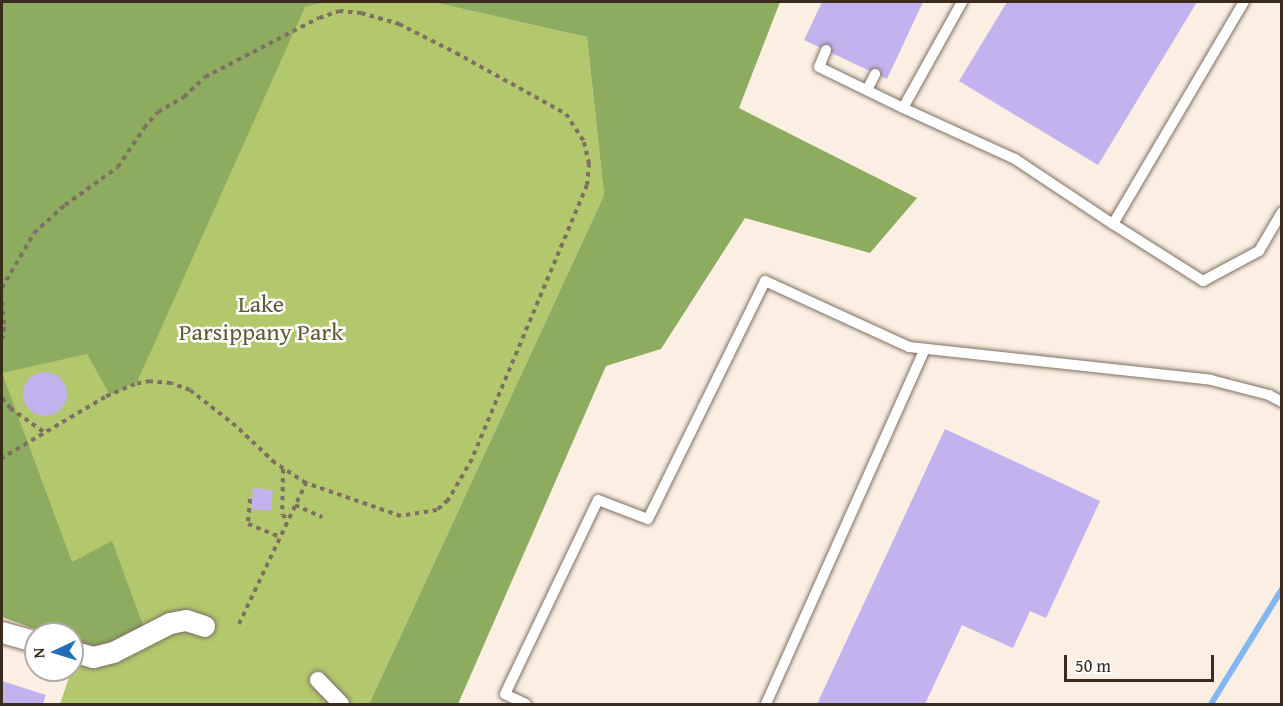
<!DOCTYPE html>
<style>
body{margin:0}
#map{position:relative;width:1283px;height:706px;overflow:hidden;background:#faefe2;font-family:"Gentium Book Plus",serif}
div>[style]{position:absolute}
.green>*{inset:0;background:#b3c86c}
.forest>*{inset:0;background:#8eac60}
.stream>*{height:6px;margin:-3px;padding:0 3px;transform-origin:3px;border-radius:3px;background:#82b7f1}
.building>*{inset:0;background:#c2b2ed}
.round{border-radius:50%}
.path>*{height:4px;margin-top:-2px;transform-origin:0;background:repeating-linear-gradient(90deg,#7e6f63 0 4.5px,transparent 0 9px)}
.roads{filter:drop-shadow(0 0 2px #7e6f63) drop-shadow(0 0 2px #7e6f63)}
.service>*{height:10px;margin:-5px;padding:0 5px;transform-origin:5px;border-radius:5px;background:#fff}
.pedestrian>*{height:16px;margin:-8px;padding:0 8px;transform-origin:8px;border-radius:8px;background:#fff}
.minor>*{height:21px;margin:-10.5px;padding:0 10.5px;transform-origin:10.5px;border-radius:10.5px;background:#fff}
span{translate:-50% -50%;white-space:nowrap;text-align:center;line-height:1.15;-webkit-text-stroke:5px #fff;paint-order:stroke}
.park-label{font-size:24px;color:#5f5935}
.frame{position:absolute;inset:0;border:3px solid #3b2a1e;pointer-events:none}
.north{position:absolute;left:24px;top:622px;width:60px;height:60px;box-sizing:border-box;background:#fff;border:2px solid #b1aaa5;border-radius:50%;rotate:266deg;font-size:16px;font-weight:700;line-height:24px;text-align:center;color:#3b2a1e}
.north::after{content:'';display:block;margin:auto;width:21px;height:27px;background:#1f6fb2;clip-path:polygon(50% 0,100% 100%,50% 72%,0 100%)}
.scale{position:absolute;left:1064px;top:655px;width:150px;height:27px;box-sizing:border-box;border:3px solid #3b2a1e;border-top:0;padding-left:8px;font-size:18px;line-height:21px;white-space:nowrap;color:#3b2a1e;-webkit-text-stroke:4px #fff;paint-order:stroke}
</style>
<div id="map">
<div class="green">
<div style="clip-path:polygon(328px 2px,432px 2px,587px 37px,604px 195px,369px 704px,60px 704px,83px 636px,2px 614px,2px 240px,305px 7px)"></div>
</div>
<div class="forest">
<div style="clip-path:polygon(2px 2px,328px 2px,305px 7px,137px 382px,110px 395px,87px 354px,2px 373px,72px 562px,112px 541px,147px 636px,107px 655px,72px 643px,72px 634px,49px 634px,2px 617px)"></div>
<div style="clip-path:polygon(432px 2px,780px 2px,739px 108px,917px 198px,870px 253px,745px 218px,661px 349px,606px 366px,458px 704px,369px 704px,604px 195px,587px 37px)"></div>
</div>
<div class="stream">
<div style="left:1211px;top:704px;width:135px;rotate:-58.3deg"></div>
</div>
<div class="building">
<div style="clip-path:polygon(822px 2px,923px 2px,887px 79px,804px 40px)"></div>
<div style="clip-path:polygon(1007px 2px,1197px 2px,1098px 165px,959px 81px)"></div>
<div class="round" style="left:23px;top:372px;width:44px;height:44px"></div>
<div style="clip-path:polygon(945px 429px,1100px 501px,1046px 618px,1030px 611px,1013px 648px,962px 625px,925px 704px,817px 704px)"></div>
<div style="clip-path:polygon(253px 488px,273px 490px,271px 511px,251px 509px)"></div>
<div style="clip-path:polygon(2px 681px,46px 695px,43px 704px,2px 704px)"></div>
</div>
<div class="path">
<div style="left:2px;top:288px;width:64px;rotate:-59.8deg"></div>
<div style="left:34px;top:233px;width:42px;rotate:-42.1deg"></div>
<div style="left:65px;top:205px;width:65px;rotate:-35.6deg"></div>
<div style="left:118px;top:167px;width:47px;rotate:-56.3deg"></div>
<div style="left:144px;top:128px;width:21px;rotate:-49deg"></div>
<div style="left:158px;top:112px;width:30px;rotate:-30deg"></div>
<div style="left:184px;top:97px;width:29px;rotate:-44deg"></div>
<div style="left:205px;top:77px;width:128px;rotate:-27.4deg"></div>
<div style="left:319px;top:18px;width:21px;rotate:-19deg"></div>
<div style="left:339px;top:11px;width:22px;rotate:5deg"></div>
<div style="left:361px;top:13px;width:40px;rotate:16deg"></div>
<div style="left:399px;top:24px;width:64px;rotate:27deg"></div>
<div style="left:456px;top:53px;width:126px;rotate:29deg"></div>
<div style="left:566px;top:114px;width:33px;rotate:57deg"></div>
<div style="left:584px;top:142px;width:22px;rotate:77deg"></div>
<div style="left:589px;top:163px;width:22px;rotate:95deg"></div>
<div style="left:587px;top:185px;width:297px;rotate:112.8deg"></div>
<div style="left:472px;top:459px;width:48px;rotate:120.3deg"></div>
<div style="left:448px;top:500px;width:15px;rotate:138deg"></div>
<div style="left:437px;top:510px;width:36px;rotate:171deg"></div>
<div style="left:401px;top:516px;width:101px;rotate:-160.8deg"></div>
<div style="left:306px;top:483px;width:37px;rotate:-147deg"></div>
<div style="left:275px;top:463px;width:54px;rotate:-136.5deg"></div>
<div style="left:236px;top:426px;width:58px;rotate:-142deg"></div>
<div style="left:190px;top:390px;width:20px;rotate:-160deg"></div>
<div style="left:171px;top:383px;width:21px;rotate:-175deg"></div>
<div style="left:150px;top:381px;width:15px;rotate:169deg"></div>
<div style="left:135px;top:384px;width:33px;rotate:157deg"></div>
<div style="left:105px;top:397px;width:120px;rotate:149.4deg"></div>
<div style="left:2px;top:302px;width:25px;rotate:85deg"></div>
<div style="left:4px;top:327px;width:12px;rotate:99deg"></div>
<div style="left:2px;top:398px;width:13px;rotate:51deg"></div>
<div style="left:10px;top:408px;width:43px;rotate:35.5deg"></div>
<div style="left:283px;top:469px;width:46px;rotate:91.2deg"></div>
<div style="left:282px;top:515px;width:8px;rotate:30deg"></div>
<div style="left:250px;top:499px;width:25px;rotate:95deg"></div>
<div style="left:248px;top:524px;width:35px;rotate:22deg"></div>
<div style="left:295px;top:505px;width:30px;rotate:24deg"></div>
<div style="left:239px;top:624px;width:156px;rotate:-64.6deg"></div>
</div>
<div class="roads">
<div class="service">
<div style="left:962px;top:2px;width:121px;rotate:119.1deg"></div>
<div style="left:903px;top:108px;width:123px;rotate:24.5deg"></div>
<div style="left:1015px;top:159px;width:118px;rotate:33.6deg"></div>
<div style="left:1113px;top:224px;width:258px;rotate:-59.5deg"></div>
<div style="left:826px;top:50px;width:18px;rotate:112deg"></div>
<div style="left:819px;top:67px;width:93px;rotate:26deg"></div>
<div style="left:867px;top:90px;width:18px;rotate:-63deg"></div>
<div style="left:1113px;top:224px;width:107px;rotate:32.3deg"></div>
<div style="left:1203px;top:281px;width:64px;rotate:-28.2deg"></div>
<div style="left:1259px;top:251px;width:45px;rotate:-59.5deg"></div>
<div style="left:526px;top:704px;width:23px;rotate:-155deg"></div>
<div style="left:505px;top:694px;width:215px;rotate:-64.4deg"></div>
<div style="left:598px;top:500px;width:53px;rotate:20.8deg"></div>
<div style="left:648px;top:519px;width:265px;rotate:-63.8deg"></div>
<div style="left:765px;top:281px;width:158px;rotate:24.6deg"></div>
<div style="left:909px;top:347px;width:304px;rotate:6.2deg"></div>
<div style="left:1211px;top:380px;width:60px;rotate:14.5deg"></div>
<div style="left:1269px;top:395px;width:15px;rotate:28deg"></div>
<div style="left:766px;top:704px;width:389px;rotate:-65.9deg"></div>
</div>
<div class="pedestrian">
<div style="left:318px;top:680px;width:33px;rotate:46deg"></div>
</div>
<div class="minor">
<div style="left:2px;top:632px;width:35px;rotate:16deg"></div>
<div style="left:72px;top:651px;width:22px;rotate:16deg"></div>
<div style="left:93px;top:657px;width:21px;rotate:-14deg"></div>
<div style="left:113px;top:652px;width:64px;rotate:-27deg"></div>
<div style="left:170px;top:623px;width:16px;rotate:-11deg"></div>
<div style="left:186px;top:620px;width:19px;rotate:18deg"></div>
</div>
</div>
<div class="park-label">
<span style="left:261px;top:318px">Lake<br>Parsippany Park</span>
</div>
<div class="frame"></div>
<div class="north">N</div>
<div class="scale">50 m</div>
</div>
